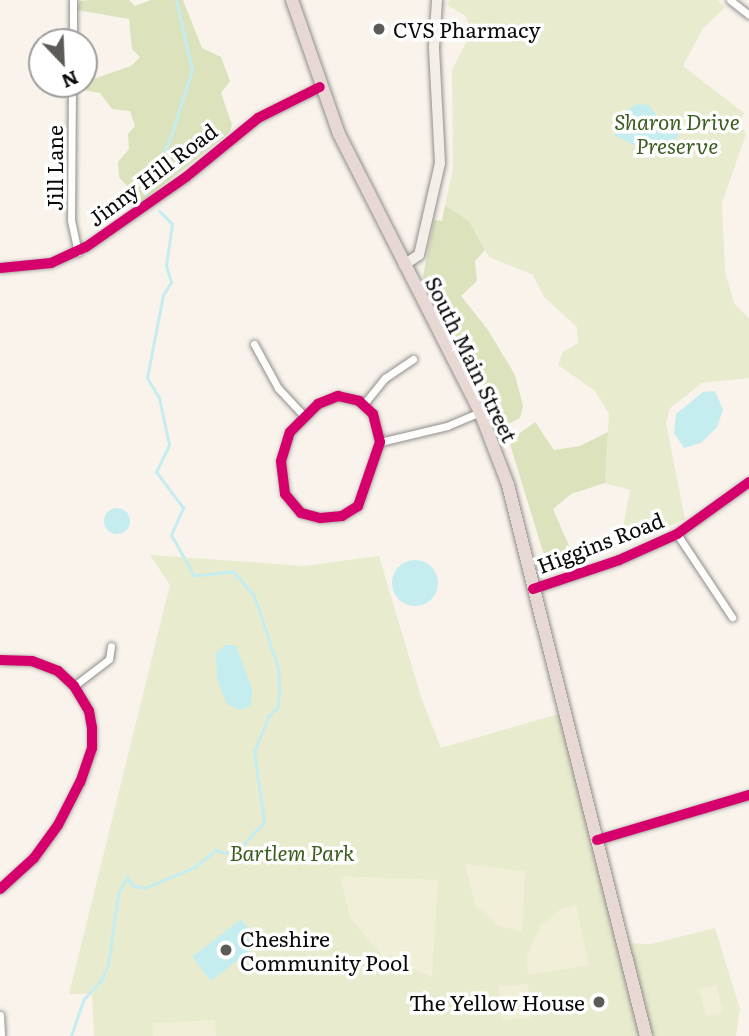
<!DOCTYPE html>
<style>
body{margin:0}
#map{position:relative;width:749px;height:1036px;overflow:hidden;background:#f9f3ec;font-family:Literata,serif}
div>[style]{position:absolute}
.green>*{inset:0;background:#e8ebcd}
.forest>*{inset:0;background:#dbe2bc}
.pitch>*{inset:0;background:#f1efd7}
.water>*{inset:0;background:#c5edf0}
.round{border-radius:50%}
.stream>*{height:2.5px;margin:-1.25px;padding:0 1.25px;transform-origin:1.25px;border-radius:1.25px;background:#c5edf0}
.roads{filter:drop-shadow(0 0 2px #918e8b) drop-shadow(0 0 2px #918e8b)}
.street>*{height:7px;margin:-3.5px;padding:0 3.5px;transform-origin:3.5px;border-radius:3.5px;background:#fefdfc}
.secondary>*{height:10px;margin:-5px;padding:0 5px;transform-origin:5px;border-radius:5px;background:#f3eee7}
.highway>*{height:12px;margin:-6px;padding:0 6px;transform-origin:6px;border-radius:6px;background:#e7d8d3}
.cycleway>*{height:10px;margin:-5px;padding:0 5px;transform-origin:5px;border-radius:5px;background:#d6006c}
.dots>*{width:19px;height:19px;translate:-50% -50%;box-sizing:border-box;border:4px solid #fff;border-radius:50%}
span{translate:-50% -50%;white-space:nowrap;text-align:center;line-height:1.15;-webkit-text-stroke:7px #fff;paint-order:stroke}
.poi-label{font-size:21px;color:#090909}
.left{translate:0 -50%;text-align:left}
.right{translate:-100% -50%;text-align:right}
.park-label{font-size:21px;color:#3c5c1f;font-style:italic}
.street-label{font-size:21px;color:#090909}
.north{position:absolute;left:28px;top:28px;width:70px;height:70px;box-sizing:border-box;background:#fff;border:2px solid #9d9d9d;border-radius:50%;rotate:157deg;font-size:19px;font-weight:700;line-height:28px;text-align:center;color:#090909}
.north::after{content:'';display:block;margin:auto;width:24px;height:32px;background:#5d5b58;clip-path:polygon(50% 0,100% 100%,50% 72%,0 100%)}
</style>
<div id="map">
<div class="green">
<div style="clip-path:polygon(449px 0,718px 0,725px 8px,703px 28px,683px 66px,744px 113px,740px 123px,746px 134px,722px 203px,725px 271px,734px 303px,749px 318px,749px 378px,702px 383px,670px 408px,666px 423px,685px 519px,634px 542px,623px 528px,630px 490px,605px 483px,609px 414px,595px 391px,558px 365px,563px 352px,578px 343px,577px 327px,544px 297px,533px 275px,489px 257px,469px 221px,445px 205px,453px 169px,452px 70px,471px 33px,466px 16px,447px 5px)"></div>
<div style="clip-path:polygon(150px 555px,304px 566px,379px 556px,421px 697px,441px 748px,565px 712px,620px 943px,651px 944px,715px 928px,740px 1009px,736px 1036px,94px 1036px,92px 994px,69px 994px,170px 585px)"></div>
</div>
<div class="forest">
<div style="clip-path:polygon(90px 0,129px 0,135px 6px,151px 0,183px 0,202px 48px,221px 57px,230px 81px,221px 93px,232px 125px,229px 133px,142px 202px,119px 177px,118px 162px,129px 149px,128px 134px,135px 126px,130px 111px,112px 109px,100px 93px,82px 90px,93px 79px,131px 66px,140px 57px,132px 49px,129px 19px,77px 10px,80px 1px)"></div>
<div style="clip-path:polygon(445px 205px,469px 221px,485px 250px,475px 261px,477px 281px,461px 296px,488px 330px,515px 375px,523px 406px,520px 418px,499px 429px,423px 277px,434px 220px,442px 221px)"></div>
<div style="clip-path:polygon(535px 422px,554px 450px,580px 446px,608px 432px,605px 483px,571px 494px,553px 509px,576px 562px,564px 568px,548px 568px,509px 441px)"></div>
</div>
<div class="pitch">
<div style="clip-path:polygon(465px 864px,525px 871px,522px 932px,497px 925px,475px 905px)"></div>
<div style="clip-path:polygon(340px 876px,438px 880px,432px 977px,385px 959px,350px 918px)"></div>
<div style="clip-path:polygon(576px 905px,589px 965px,528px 975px,527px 957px,540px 926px,561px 909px)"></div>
<div style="clip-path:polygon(528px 984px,530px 1018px,501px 1020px,499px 986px)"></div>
<div style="clip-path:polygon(716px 985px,723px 1012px,706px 1016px,699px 989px)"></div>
<div style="clip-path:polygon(215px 1020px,216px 1036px,153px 1036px,152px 1023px)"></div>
</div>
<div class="water">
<div style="clip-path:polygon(637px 104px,649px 105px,657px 116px,675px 126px,679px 134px,673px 142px,633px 145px,614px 135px,620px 114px)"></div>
<div style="clip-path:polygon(715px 391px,723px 410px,717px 427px,701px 443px,684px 448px,674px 433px,676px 414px,703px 392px)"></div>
<div class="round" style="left:104px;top:508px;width:26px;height:26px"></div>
<div class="round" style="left:392px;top:560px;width:46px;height:46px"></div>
<div style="clip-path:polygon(225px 645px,236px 645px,252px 690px,251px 706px,240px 710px,227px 704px,217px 679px,216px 653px)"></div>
<div style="clip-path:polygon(241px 919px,260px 943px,211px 981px,192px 957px)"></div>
</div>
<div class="stream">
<div style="left:146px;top:194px;width:63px;rotate:-66.7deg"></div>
<div style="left:171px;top:136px;width:69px;rotate:-72.3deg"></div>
<div style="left:192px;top:70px;width:72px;rotate:-102.9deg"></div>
<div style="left:71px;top:1036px;width:39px;rotate:-71deg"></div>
<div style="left:84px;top:999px;width:27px;rotate:-48deg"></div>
<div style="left:102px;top:979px;width:15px;rotate:-67deg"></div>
<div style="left:108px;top:965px;width:72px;rotate:-82deg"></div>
<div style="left:118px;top:894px;width:19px;rotate:-62deg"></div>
<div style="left:127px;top:877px;width:11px;rotate:52deg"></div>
<div style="left:134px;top:886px;width:11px;rotate:10deg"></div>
<div style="left:145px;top:888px;width:54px;rotate:-22.8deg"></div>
<div style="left:195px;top:867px;width:27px;rotate:-39deg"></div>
<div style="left:216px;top:850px;width:9px;rotate:18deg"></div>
<div style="left:225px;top:853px;width:15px;rotate:-16deg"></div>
<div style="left:239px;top:849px;width:37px;rotate:-47deg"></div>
<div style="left:264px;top:822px;width:71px;rotate:-98.1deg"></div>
<div style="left:254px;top:752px;width:38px;rotate:-68deg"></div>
<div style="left:268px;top:717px;width:13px;rotate:-45deg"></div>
<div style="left:277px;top:708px;width:16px;rotate:-83deg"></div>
<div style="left:279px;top:692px;width:24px;rotate:-92deg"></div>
<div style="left:278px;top:668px;width:76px;rotate:-108.4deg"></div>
<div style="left:254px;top:596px;width:32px;rotate:-131deg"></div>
<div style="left:233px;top:572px;width:39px;rotate:174deg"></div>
<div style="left:194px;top:576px;width:47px;rotate:-119.3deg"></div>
<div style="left:171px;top:535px;width:30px;rotate:-66deg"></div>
<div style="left:183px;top:508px;width:45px;rotate:-126.9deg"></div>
<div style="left:156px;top:472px;width:30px;rotate:-64deg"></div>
<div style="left:169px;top:445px;width:48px;rotate:-102deg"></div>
<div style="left:159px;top:398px;width:23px;rotate:-121deg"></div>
<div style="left:147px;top:378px;width:85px;rotate:-79.1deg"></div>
<div style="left:163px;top:295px;width:15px;rotate:-58deg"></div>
<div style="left:171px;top:282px;width:17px;rotate:-107deg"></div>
<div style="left:166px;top:266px;width:42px;rotate:-81.9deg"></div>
<div style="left:172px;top:224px;width:18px;rotate:-135deg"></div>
</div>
<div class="roads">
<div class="street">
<div style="left:73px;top:0;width:42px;rotate:90deg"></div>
<div style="left:730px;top:0;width:24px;rotate:38deg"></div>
<div style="left:72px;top:84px;width:136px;rotate:90.4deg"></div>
<div style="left:71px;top:220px;width:33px;rotate:78deg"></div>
<div style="left:0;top:268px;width:51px;rotate:-5.6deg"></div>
<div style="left:51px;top:263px;width:38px;rotate:-25deg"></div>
<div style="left:86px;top:247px;width:122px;rotate:-35deg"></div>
<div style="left:186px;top:177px;width:93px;rotate:-39.3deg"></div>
<div style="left:258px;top:118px;width:69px;rotate:-26.6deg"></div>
<div style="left:254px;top:344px;width:50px;rotate:61.4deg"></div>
<div style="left:278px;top:388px;width:40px;rotate:47deg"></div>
<div style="left:338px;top:396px;width:22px;rotate:13deg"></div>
<div style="left:359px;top:401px;width:19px;rotate:43deg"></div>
<div style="left:373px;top:414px;width:29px;rotate:76deg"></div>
<div style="left:380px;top:442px;width:68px;rotate:109deg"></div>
<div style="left:358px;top:506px;width:19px;rotate:148deg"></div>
<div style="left:342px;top:516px;width:22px;rotate:175deg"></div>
<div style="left:320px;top:518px;width:20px;rotate:-165deg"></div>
<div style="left:301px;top:513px;width:25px;rotate:-130deg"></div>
<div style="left:285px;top:494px;width:33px;rotate:-97deg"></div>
<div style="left:281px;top:461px;width:30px;rotate:-73deg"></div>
<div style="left:290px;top:432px;width:40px;rotate:-45deg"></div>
<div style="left:318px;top:404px;width:22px;rotate:-22deg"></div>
<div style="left:363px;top:405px;width:35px;rotate:-51deg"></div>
<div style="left:385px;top:378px;width:34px;rotate:-34deg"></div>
<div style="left:380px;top:442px;width:69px;rotate:-13.4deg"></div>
<div style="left:447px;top:426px;width:36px;rotate:-23deg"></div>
<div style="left:677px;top:534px;width:100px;rotate:56.5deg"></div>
<div style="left:533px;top:589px;width:91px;rotate:-18.6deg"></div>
<div style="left:619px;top:560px;width:64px;rotate:-24.1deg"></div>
<div style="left:677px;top:534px;width:89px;rotate:-35.8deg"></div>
<div style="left:0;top:660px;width:32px;rotate:2deg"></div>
<div style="left:32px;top:661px;width:28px;rotate:21deg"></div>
<div style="left:58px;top:671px;width:22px;rotate:43deg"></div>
<div style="left:74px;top:686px;width:29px;rotate:59deg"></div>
<div style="left:89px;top:711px;width:17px;rotate:80deg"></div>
<div style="left:92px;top:728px;width:20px;rotate:90deg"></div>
<div style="left:92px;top:748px;width:36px;rotate:109deg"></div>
<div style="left:80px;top:782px;width:48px;rotate:117.1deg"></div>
<div style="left:58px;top:825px;width:41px;rotate:126deg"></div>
<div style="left:34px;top:858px;width:46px;rotate:137.6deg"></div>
<div style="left:74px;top:686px;width:44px;rotate:-37.6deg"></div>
<div style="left:109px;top:659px;width:13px;rotate:-81deg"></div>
<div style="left:597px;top:840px;width:159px;rotate:-16.5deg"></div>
<div style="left:0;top:1015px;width:21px;rotate:87deg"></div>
</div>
<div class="secondary">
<div style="left:404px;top:265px;width:18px;rotate:-34deg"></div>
<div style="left:419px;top:255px;width:94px;rotate:-77.1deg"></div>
<div style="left:440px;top:163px;width:116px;rotate:-93deg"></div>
<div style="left:434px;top:47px;width:47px;rotate:-86.3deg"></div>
</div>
<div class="highway">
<div style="left:292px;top:0;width:142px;rotate:70.7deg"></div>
<div style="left:339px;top:134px;width:312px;rotate:63.1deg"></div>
<div style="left:480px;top:412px;width:78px;rotate:69deg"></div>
<div style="left:508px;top:485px;width:568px;rotate:75.94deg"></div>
</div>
</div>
<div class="cycleway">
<div style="left:0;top:268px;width:51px;rotate:-5.6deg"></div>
<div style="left:51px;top:263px;width:38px;rotate:-25deg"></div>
<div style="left:86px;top:247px;width:122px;rotate:-35deg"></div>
<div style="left:186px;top:177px;width:93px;rotate:-39.3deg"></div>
<div style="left:258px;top:118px;width:69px;rotate:-26.6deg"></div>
<div style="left:338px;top:396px;width:22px;rotate:13deg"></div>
<div style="left:359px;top:401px;width:19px;rotate:43deg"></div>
<div style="left:373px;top:414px;width:29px;rotate:76deg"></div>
<div style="left:380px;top:442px;width:68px;rotate:109deg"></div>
<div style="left:358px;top:506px;width:19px;rotate:148deg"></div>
<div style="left:342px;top:516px;width:22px;rotate:175deg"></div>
<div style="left:320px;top:518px;width:20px;rotate:-165deg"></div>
<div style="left:301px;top:513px;width:25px;rotate:-130deg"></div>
<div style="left:285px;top:494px;width:33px;rotate:-97deg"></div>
<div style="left:281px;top:461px;width:30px;rotate:-73deg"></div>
<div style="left:290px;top:432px;width:40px;rotate:-45deg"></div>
<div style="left:318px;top:404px;width:22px;rotate:-22deg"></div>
<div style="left:533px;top:589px;width:91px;rotate:-18.6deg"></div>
<div style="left:619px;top:560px;width:64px;rotate:-24.1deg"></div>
<div style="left:677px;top:534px;width:89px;rotate:-35.8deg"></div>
<div style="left:0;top:660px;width:32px;rotate:2deg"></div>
<div style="left:32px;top:661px;width:28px;rotate:21deg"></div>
<div style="left:58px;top:671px;width:22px;rotate:43deg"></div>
<div style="left:74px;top:686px;width:29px;rotate:59deg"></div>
<div style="left:89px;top:711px;width:17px;rotate:80deg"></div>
<div style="left:92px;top:728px;width:20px;rotate:90deg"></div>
<div style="left:92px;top:748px;width:36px;rotate:109deg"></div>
<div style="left:80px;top:782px;width:48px;rotate:117.1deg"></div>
<div style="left:58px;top:825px;width:41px;rotate:126deg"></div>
<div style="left:34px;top:858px;width:46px;rotate:137.6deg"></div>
<div style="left:597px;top:840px;width:159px;rotate:-16.5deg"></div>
</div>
<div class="dots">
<div style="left:379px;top:29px;background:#5d5b58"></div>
<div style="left:226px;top:950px;background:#5d5b58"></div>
<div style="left:599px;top:1002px;background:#5d5b58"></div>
</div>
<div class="poi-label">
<span class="left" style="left:393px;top:29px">CVS Pharmacy</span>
<span class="left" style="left:240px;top:950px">Cheshire<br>Community Pool</span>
<span class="right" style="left:585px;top:1002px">The Yellow House</span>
</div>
<div class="park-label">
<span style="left:677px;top:133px">Sharon Drive<br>Preserve</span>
<span style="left:292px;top:852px">Bartlem Park</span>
</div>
<div class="street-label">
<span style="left:54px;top:168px;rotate:-90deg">Jill Lane</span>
<span style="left:152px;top:174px;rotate:-37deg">Jinny Hill Road</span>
<span style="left:472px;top:359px;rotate:64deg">South Main Street</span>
<span style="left:600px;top:542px;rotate:-21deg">Higgins Road</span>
</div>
<div class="north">N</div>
</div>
